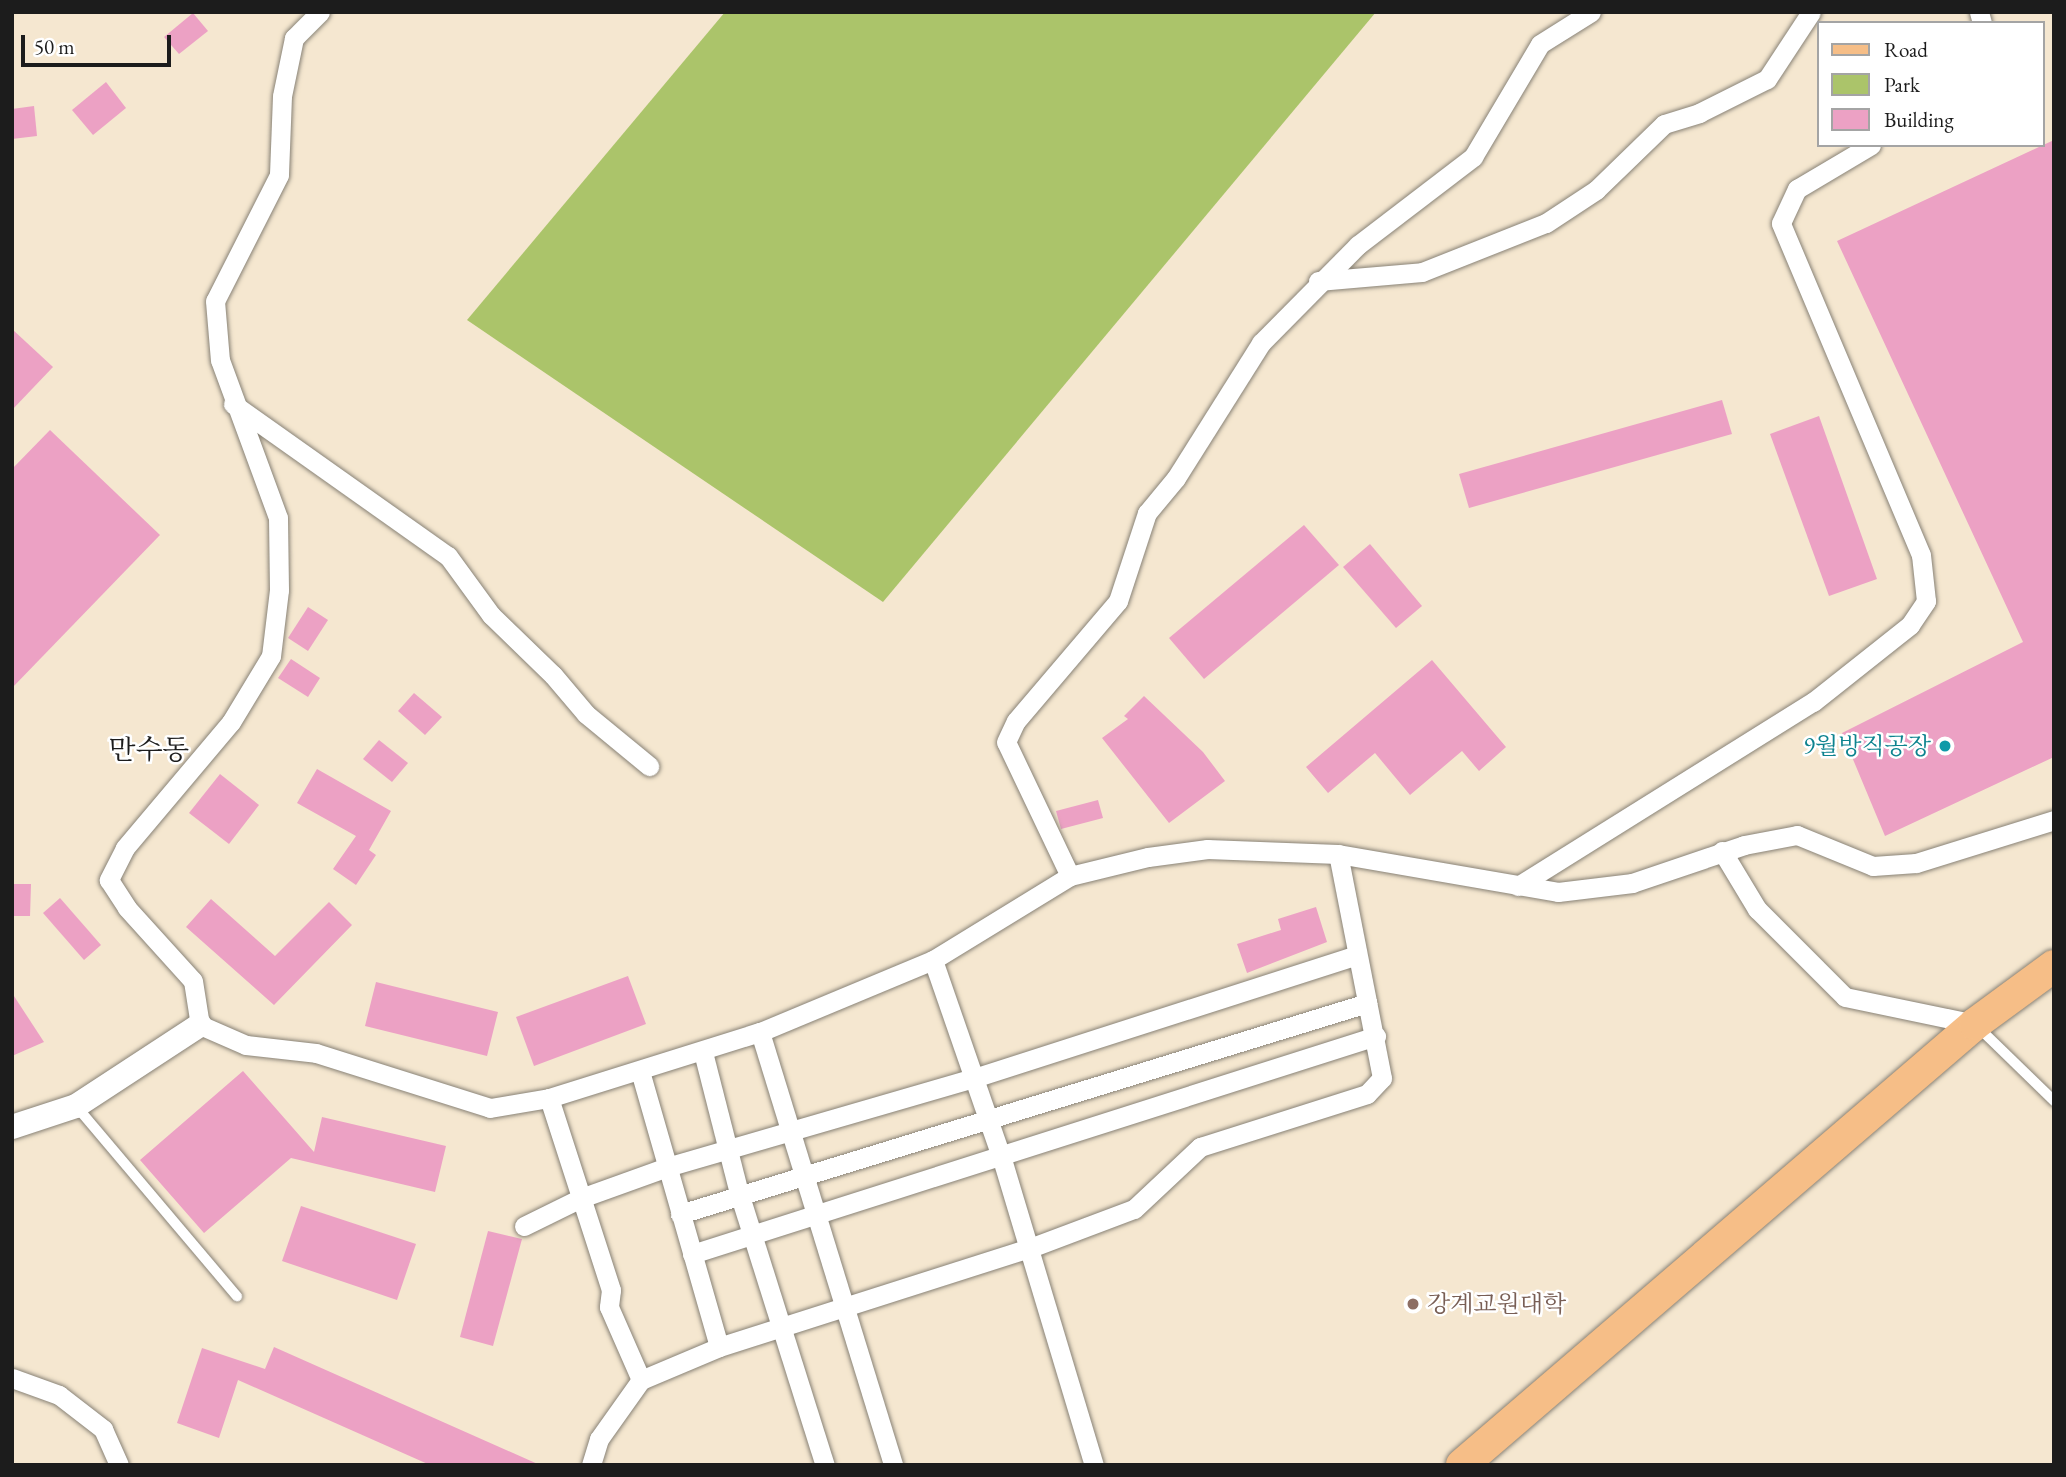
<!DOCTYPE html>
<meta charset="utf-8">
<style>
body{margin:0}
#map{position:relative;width:2066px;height:1477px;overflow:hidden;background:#f5e7d0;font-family:"EB Garamond","Noto Serif KR",serif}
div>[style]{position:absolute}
.green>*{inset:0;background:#abc46a}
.building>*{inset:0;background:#eca1c4}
.roads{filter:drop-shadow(0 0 2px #888276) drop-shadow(0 0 2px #888276)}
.service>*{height:10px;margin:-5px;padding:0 5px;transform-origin:5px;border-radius:5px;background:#fff}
.minor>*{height:19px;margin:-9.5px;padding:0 9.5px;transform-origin:9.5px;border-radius:9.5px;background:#fff}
.tertiary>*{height:24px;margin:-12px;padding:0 12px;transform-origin:12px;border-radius:12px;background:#fff}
.primary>*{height:32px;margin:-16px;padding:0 16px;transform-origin:16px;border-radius:16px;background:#f6be87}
.dots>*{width:19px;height:19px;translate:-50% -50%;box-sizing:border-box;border:4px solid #fff;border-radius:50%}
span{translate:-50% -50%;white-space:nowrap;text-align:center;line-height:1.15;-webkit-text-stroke:5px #fff;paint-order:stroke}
.culture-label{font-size:24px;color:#0d838f}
.right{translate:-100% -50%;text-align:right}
.education-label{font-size:24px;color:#785e54}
.left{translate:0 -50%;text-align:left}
.quarter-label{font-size:28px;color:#1c1c1c}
.frame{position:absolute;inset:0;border:14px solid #1c1c1c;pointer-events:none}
.legend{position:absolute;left:1817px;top:21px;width:228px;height:126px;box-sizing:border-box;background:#fff;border:2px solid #a4a4a4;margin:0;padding:9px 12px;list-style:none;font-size:21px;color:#1c1c1c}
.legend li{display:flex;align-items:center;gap:14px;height:35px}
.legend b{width:35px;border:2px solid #a4a4a4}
.scale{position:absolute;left:21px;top:35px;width:150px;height:32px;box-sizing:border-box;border:4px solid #1c1c1c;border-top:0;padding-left:9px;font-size:21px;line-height:24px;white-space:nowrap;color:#1c1c1c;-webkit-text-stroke:5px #fff;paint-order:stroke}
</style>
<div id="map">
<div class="green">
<div style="clip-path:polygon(725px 12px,1376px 12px,883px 602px,467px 320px)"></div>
</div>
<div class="building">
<div style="clip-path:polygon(193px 13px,208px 31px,179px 54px,164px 37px)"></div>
<div style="clip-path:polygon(106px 82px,126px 108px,93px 135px,72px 110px)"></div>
<div style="clip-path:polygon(34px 106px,37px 136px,12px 139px,12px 109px)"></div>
<div style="clip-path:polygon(2054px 140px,2054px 757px,1885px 836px,1842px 733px,2023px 642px,1837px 241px)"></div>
<div style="clip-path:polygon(12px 329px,53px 367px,12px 410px)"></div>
<div style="clip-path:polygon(1722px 400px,1732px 434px,1469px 508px,1459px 474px)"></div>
<div style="clip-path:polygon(1819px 416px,1877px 579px,1829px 596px,1770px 434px)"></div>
<div style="clip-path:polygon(50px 430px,160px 535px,12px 688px,12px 469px)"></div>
<div style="clip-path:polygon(1304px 525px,1339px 565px,1204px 679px,1169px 638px)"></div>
<div style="clip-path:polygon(1370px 544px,1422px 606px,1396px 628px,1343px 567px)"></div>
<div style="clip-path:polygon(308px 607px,328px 620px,308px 651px,288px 638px)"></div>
<div style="clip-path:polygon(291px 659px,320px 678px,308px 697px,278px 678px)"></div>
<div style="clip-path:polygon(1432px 660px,1506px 747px,1479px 771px,1462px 751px,1410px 795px,1375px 753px,1328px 793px,1306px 767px)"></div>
<div style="clip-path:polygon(414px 693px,442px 717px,425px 735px,398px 711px)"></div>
<div style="clip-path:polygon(1144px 696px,1203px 752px,1225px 781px,1169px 823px,1102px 738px,1128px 719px,1124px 716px)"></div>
<div style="clip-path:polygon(379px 740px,408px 763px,392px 782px,363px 759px)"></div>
<div style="clip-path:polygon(317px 769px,391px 811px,369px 850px,376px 855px,356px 885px,333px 869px,356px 836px,297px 803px)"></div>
<div style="clip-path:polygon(220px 774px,259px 805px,229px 844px,189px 813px)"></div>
<div style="clip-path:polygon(1098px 800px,1103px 818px,1061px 829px,1056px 811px)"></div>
<div style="clip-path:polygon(12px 884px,31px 884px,30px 916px,12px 916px)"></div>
<div style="clip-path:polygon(60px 898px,101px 945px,84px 960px,43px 913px)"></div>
<div style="clip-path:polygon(211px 899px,275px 956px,329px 902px,352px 925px,274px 1005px,186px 927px)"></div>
<div style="clip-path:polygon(1316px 907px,1327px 942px,1247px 973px,1237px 944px,1281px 930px,1278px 919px)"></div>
<div style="clip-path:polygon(628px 976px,646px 1024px,534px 1066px,516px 1017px)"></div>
<div style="clip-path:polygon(376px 982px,498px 1012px,487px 1056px,365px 1026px)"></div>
<div style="clip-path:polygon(12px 993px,44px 1042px,12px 1056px)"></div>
<div style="clip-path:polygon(243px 1071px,314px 1152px,322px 1117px,446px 1146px,435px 1192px,291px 1158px,204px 1233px,140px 1160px)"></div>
<div style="clip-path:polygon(301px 1206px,416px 1244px,397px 1300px,282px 1261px)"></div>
<div style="clip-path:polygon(488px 1231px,522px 1239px,493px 1346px,460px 1337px)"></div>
<div style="clip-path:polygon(274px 1347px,540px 1465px,430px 1465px,238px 1380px,219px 1438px,177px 1423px,202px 1348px,265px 1369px)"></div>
</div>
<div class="roads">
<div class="service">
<div style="left:1979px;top:1028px;width:105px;rotate:44.2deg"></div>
<div style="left:77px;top:1107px;width:248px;rotate:49.8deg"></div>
</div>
<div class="minor">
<div style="left:320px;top:12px;width:37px;rotate:135deg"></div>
<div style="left:294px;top:38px;width:59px;rotate:101.7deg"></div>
<div style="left:282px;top:96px;width:79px;rotate:92.2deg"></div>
<div style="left:279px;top:175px;width:141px;rotate:116.9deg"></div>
<div style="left:215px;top:301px;width:59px;rotate:85.2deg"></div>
<div style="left:220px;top:360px;width:168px;rotate:69.8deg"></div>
<div style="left:278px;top:518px;width:72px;rotate:89.2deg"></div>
<div style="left:279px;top:590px;width:66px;rotate:96.9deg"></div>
<div style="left:271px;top:656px;width:77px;rotate:121.2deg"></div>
<div style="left:231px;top:722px;width:165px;rotate:130.1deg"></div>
<div style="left:125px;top:848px;width:36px;rotate:117deg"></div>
<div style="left:109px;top:880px;width:33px;rotate:57deg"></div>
<div style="left:127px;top:908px;width:98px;rotate:47.9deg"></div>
<div style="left:193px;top:981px;width:45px;rotate:81deg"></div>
<div style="left:200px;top:1025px;width:50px;rotate:23.5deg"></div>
<div style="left:246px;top:1045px;width:70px;rotate:6.5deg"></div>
<div style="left:316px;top:1053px;width:182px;rotate:17.5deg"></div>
<div style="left:490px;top:1108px;width:60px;rotate:-9.6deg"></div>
<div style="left:549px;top:1098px;width:221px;rotate:-17.4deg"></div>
<div style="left:760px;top:1032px;width:187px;rotate:-22.6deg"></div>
<div style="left:933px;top:960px;width:161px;rotate:-31.5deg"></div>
<div style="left:1070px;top:876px;width:80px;rotate:-13.7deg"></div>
<div style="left:1148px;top:857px;width:60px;rotate:-7.7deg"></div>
<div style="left:1207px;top:849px;width:131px;rotate:2.2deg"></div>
<div style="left:1338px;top:854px;width:223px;rotate:9.8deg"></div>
<div style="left:1558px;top:892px;width:75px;rotate:-6.9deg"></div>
<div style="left:1632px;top:883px;width:118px;rotate:-18.7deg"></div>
<div style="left:1744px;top:845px;width:54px;rotate:-10.7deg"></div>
<div style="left:1797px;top:835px;width:82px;rotate:22.2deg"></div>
<div style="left:1873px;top:866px;width:43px;rotate:-4deg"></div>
<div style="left:1916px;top:863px;width:145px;rotate:-17.3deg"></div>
<div style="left:1979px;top:12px;width:11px;rotate:75deg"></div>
<div style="left:1318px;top:281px;width:104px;rotate:-4.9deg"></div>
<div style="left:1422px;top:272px;width:133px;rotate:-21.6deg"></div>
<div style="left:1546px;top:223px;width:60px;rotate:-33.4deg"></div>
<div style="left:1596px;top:190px;width:95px;rotate:-44.1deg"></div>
<div style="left:1664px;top:124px;width:37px;rotate:-17deg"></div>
<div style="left:1699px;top:113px;width:76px;rotate:-26.6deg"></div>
<div style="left:1767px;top:79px;width:80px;rotate:-56.7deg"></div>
<div style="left:233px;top:404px;width:263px;rotate:35.3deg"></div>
<div style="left:448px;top:556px;width:73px;rotate:53.9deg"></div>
<div style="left:491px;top:615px;width:86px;rotate:44.1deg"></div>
<div style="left:553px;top:675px;width:51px;rotate:49.8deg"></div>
<div style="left:586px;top:714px;width:82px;rotate:39.5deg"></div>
<div style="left:1722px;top:851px;width:68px;rotate:58.9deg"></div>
<div style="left:1757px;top:909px;width:124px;rotate:45deg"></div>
<div style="left:1845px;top:997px;width:133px;rotate:11.7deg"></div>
<div style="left:1070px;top:876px;width:148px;rotate:-115.5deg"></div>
<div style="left:1006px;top:742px;width:23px;rotate:-65deg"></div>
<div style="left:1016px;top:721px;width:157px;rotate:-49.6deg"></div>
<div style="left:1118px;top:601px;width:93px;rotate:-71.8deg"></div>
<div style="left:1147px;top:513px;width:45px;rotate:-50.4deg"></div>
<div style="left:1176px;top:478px;width:160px;rotate:-57.8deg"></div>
<div style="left:1261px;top:343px;width:138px;rotate:-45.3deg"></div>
<div style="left:1358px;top:245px;width:145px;rotate:-37.4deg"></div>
<div style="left:1473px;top:157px;width:131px;rotate:-59.3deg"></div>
<div style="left:1540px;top:44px;width:60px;rotate:-32.1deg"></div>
<div style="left:1518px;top:886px;width:348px;rotate:-32deg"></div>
<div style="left:1813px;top:702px;width:124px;rotate:-38.4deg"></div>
<div style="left:1910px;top:625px;width:29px;rotate:-56deg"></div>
<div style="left:1926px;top:601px;width:46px;rotate:-96.2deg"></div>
<div style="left:1921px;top:555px;width:360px;rotate:-112.9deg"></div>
<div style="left:1781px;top:223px;width:38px;rotate:-65deg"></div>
<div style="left:1797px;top:189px;width:86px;rotate:-30.7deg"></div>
<div style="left:933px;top:960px;width:211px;rotate:70.9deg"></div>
<div style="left:1002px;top:1159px;width:320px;rotate:73.3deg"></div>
<div style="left:760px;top:1032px;width:453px;rotate:72.9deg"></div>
<div style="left:703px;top:1052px;width:146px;rotate:75.7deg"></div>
<div style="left:739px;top:1193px;width:285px;rotate:72.5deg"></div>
<div style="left:640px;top:1071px;width:287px;rotate:74deg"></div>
<div style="left:549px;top:1098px;width:202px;rotate:72.1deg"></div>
<div style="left:611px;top:1290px;width:17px;rotate:97deg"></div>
<div style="left:609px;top:1307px;width:80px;rotate:66.3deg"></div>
<div style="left:680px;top:1214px;width:719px;rotate:-17.07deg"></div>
<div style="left:524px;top:1226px;width:64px;rotate:-26.2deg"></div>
<div style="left:581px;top:1198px;width:91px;rotate:-19.8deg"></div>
<div style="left:667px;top:1167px;width:320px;rotate:-16.2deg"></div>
<div style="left:974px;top:1078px;width:402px;rotate:-17.8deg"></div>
<div style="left:692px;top:1254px;width:718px;rotate:-17.68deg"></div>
<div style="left:12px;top:1378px;width:50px;rotate:19.9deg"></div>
<div style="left:59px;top:1395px;width:56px;rotate:37.7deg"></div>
<div style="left:103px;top:1429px;width:39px;rotate:66deg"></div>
<div style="left:591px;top:1465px;width:27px;rotate:-73deg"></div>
<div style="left:599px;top:1439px;width:72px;rotate:-54.6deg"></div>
<div style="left:641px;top:1380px;width:85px;rotate:-22.9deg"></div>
<div style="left:719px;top:1347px;width:326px;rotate:-17.7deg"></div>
<div style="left:1030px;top:1248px;width:111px;rotate:-20.6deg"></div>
<div style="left:1134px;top:1209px;width:91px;rotate:-43.2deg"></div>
<div style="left:1200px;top:1147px;width:175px;rotate:-17.6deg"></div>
<div style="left:1367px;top:1094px;width:22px;rotate:-47deg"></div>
<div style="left:1382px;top:1078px;width:228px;rotate:-101.1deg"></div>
</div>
<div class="tertiary">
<div style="left:12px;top:1127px;width:67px;rotate:-18.2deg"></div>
<div style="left:76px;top:1106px;width:148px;rotate:-33.2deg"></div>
</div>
<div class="primary">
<div style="left:1462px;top:1465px;width:676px;rotate:-40.68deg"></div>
<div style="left:1975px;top:1024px;width:98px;rotate:-36.3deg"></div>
</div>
</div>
<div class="dots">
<div style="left:1945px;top:746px;background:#0f9aa8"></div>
<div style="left:1413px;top:1304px;background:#8d6e63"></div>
</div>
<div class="culture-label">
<span class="right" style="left:1931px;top:746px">9월방직공장</span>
</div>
<div class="education-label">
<span class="left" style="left:1427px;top:1304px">강계교원대학</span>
</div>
<div class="quarter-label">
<span style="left:149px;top:749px">만수동</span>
</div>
<div class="frame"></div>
<ul class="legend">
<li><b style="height:9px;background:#f6be87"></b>Road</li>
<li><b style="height:19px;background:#abc46a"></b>Park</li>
<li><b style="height:19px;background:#eca1c4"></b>Building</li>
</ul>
<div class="scale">50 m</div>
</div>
